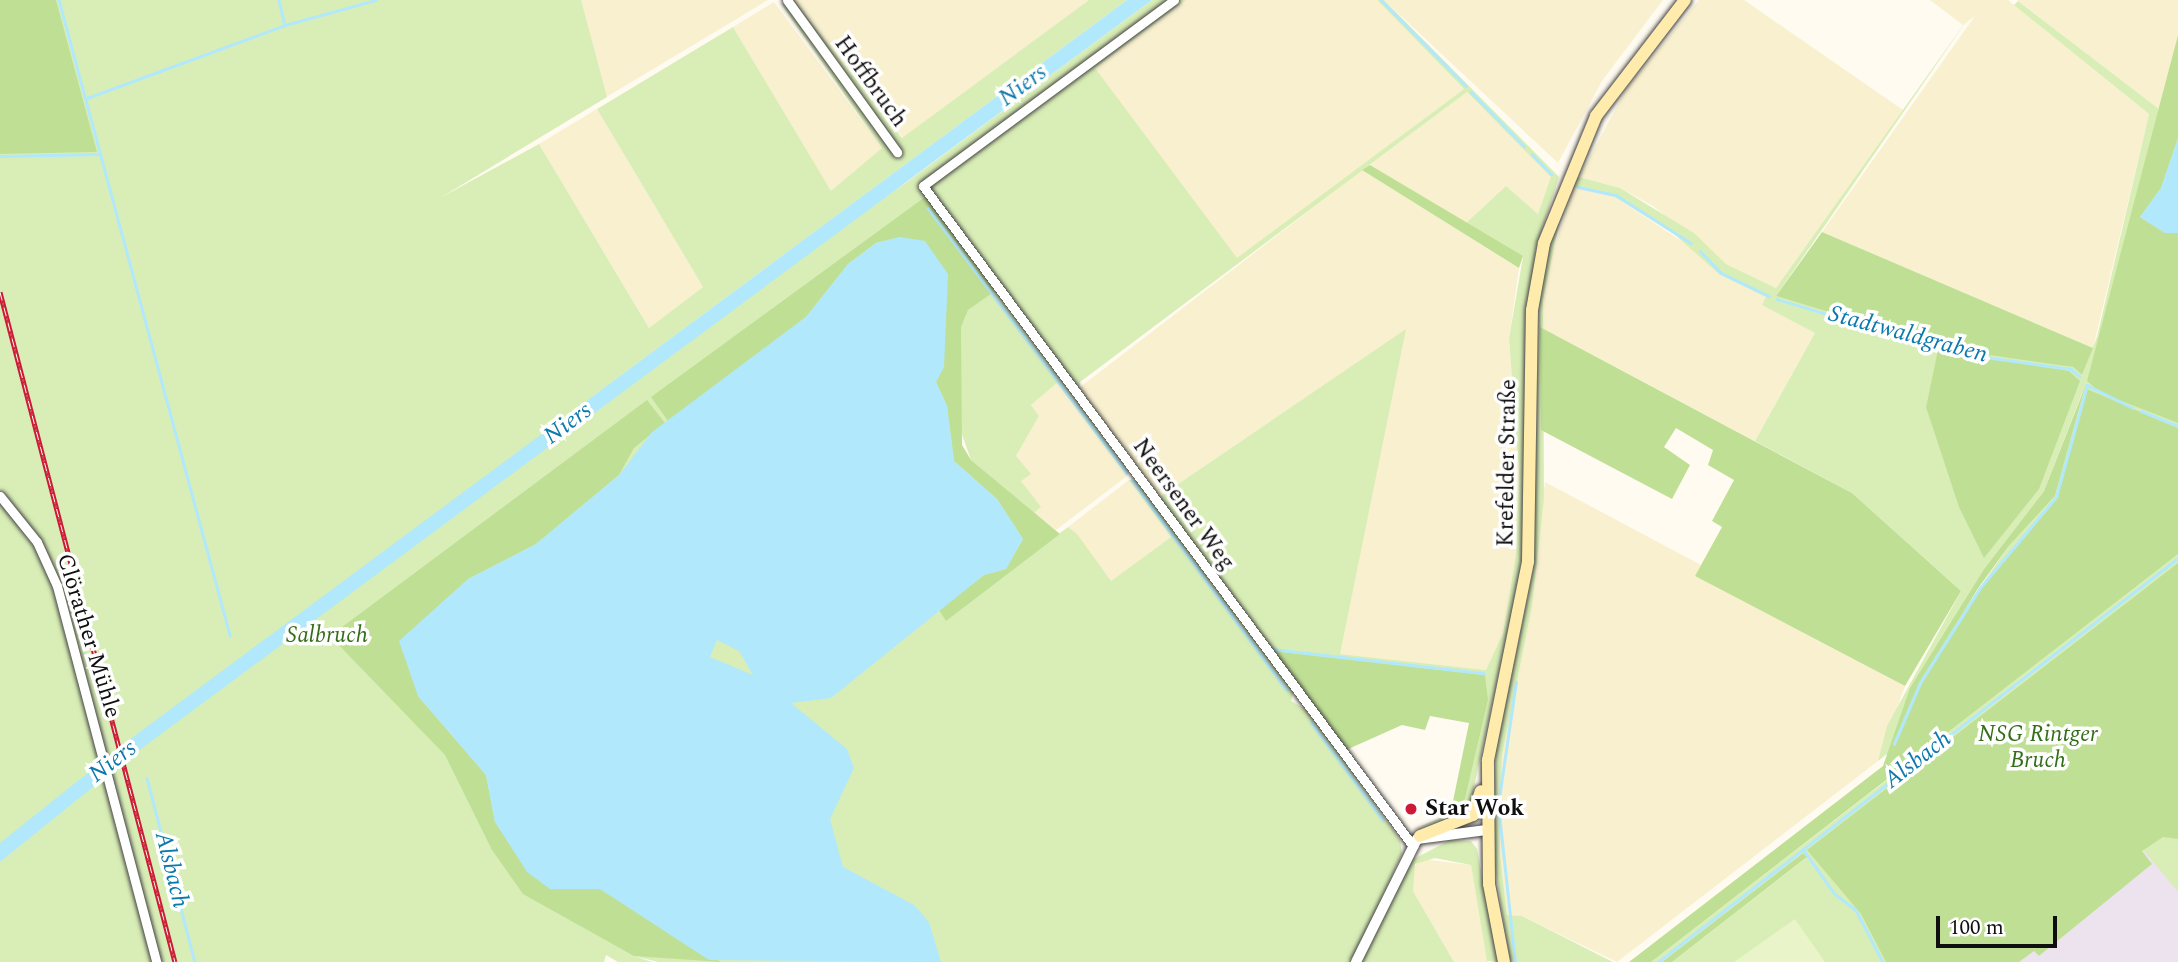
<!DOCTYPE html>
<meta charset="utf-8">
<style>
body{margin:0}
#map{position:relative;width:2178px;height:962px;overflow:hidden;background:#fffbf1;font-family:Spectral,serif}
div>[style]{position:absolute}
.industrial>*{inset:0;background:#ece3ee}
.farmland>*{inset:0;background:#f8f0ce}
.green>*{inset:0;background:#d9eeb6}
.forest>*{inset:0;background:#bfe094}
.pitch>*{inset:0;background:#eaf4c9}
.water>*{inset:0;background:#b1e8fb}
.stream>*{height:2.5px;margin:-1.25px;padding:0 1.25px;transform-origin:1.25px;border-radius:1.25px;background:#b1e8fb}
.roads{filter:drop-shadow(0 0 2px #424242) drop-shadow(0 0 2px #424242)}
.minor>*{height:9px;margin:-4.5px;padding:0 4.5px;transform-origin:4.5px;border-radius:4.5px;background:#fff}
.tertiary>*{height:10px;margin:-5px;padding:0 5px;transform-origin:5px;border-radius:5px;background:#fff}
.secondary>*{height:12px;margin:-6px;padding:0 6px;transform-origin:6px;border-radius:6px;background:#ffecac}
.rail>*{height:5px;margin-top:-2.5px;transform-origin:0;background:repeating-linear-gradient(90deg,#fff 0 8px,#cc1a37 0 16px);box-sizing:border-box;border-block:2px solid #cc1a37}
.dots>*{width:19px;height:19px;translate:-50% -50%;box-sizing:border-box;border:4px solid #fff;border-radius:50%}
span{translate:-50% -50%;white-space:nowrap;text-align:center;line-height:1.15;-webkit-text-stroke:7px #fff;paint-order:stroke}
.street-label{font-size:23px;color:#0f0f0f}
.park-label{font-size:23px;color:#346e19;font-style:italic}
.poi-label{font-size:23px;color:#0f0f0f;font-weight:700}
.left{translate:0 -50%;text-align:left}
.water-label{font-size:24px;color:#0c79ad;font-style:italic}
.scale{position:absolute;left:1936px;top:916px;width:121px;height:32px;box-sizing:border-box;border:4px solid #0f0f0f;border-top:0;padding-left:9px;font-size:21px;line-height:24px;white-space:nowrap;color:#0f0f0f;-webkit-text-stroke:5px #fff;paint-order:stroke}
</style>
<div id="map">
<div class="industrial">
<div style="clip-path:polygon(2163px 837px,2178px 839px,2178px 962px,2019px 962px,2034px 950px,2039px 956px,2151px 864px,2141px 851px)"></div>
</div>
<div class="farmland">
<div style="clip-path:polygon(467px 0,768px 0,508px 156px)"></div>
<div style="clip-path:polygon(794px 0,1089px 0,903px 138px)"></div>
<div style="clip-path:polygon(1186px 0,1377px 0,1464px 89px,1237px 259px,1094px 68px)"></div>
<div style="clip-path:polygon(1384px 0,1663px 0,1602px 81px,1558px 163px)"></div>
<div style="clip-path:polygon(1699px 0,1744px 0,1903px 110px,1776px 288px,1726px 264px,1653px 206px,1620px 188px,1579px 177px,1627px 88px)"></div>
<div style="clip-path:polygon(1930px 0,2008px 0,2149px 114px,2093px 348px,1822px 232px,1975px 16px,1963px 25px)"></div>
<div style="clip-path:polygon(2017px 0,2178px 0,2178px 35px,2159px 109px)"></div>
<div style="clip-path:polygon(774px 2px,882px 148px,831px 192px,733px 27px)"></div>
<div style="clip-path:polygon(1467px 92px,1552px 177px,1538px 214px,1506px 186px,1466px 223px,1370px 165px)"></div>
<div style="clip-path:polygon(597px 109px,703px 287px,649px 328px,539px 144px)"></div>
<div style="clip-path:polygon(1362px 170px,1519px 268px,1509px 338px,1519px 473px,1516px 554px,1503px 633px,1486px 670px,1339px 654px,1405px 330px,1159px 497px,1079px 388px)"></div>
<div style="clip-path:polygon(1574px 187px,1615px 197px,1766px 297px,1763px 305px,1815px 333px,1755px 441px,1540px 327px,1549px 263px)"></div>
<div style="clip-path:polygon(1057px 383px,1127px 476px,1056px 530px,1034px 513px,1040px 507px,1021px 481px,1016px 456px,1039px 416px,1031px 405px)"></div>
<div style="clip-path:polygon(1129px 480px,1171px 537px,1111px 581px,1068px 527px)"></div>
<div style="clip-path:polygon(1545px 482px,1701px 565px,1695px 576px,1905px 686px,1878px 761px,1617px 962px,1522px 916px,1507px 915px,1500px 854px,1502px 756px,1532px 607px)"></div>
<div style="clip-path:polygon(1421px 859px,1471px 865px,1488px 962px,1454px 962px,1413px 891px,1411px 871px)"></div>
</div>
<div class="green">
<div style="clip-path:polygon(evenodd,0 0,581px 0,607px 97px,440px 198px,539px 144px,649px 328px,703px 287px,597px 109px,733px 27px,831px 191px,882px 148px,781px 4px,794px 0,902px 138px,1089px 0,1127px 0,569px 414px,907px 182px,1152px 0,1186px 0,1095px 68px,1237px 258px,1464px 89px,1377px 0,1384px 0,1559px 177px,1536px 248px,1527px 315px,1525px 552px,1469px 810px,1409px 831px,1455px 812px,1488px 700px,1273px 651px,1130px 469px,1127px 476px,1057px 383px,1031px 405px,1039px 416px,1016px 456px,1031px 474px,1021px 481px,1041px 507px,1034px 513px,971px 460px,957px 420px,961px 447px,971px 462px,1056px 536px,1068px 527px,1077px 534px,1111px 581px,1171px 537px,1129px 480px,1139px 481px,1294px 690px,1291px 701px,1309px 711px,1400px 840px,1402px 854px,1352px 962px,658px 962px,634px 956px,652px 962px,618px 962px,606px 955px,604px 962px,0 962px,0 0,1467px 92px,1551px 177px,1538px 214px,1506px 186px,1466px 223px,1523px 257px,1509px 338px,1519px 473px,1516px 554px,1503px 633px,1486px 670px,1340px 654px,1406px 329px,1159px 497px,1079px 388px,1080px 382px,1467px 92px)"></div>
<div style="clip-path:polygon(evenodd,2018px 1px,2159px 109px,2178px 37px,2178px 892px,2140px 846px,1989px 962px,1672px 962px,1806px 858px,1803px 853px,1662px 962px,1651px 962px,1888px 779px,1887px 754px,1878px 761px,1887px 726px,1961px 591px,1852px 493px,1755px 441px,1815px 333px,1762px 305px,1766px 297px,1719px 274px,1674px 234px,1615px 197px,1574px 187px,1559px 224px,1543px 301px,1544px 498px,1532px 607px,1502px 756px,1500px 854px,1507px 915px,1522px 916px,1613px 962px,1510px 962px,1493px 854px,1496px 751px,1533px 571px,1540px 278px,1568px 182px,1579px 177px,1620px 188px,1694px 233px,1726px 264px,1776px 288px,1972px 13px,1776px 296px,2073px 367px,2082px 375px,2097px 337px,2149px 114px,2014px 5px,2018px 1px,1939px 350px,1953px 354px,1926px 407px,1939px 350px,2018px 1px,2083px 391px,2055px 496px,2008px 547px,1919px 675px,1984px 569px,2044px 491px,2083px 391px)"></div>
<div style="clip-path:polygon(1450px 840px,1471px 841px,1477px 849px,1498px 962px,1487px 961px,1471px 865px,1435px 858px,1415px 864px,1413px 891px,1454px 962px,1361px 962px,1412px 860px)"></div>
</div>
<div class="forest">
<div style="clip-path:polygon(0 0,56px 0,97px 152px,0 154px)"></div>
<div style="clip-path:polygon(2178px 35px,2178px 138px,2161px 188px,2140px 217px,2165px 233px,2178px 233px,2178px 423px,2101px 393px,2087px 381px)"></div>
<div style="clip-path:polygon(1370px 165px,1523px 256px,1519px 268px,1362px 170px)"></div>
<div style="clip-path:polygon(925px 197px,995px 291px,968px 310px,961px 327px,962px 445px,971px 460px,1060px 534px,946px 621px,939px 610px,984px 575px,1006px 569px,1023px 539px,997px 499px,954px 461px,947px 406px,936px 382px,943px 352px,900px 237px,876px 243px,848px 264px,806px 317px,668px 421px,651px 397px)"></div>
<div style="clip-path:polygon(1822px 232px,2093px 348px,2082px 375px,2073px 367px,1954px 350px,1776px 296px)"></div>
<div style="clip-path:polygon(1540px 327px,1852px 493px,1961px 591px,1905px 686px,1695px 576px,1722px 527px,1712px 521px,1734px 480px,1708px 465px,1713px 450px,1676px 428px,1664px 447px,1690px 465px,1672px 499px,1541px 430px)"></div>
<div style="clip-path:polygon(1938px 350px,2069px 371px,2080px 381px,2039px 489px,1984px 558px,1959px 507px,1926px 407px)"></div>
<div style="clip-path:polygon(2085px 387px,2055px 496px,2008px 547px,1979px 587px,1919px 683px,1893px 744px,1931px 665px,1981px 588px,2056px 497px,2087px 389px,2178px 428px,2178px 554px,1651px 962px,1629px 962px,1883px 766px,1910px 688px,1984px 569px,2044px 491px)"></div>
<div style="clip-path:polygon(647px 400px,665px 423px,634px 448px,619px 475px,536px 544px,468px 579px,418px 696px,486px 775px,495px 822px,550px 889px,600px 889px,721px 962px,634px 956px,523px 894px,492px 850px,445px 755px,330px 636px)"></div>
<div style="clip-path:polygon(2178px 563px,2178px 839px,2163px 837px,2142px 851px,2152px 864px,2039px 956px,2034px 951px,2019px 962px,1886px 962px,1861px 914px,1807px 850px)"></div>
<div style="clip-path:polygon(1273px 651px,1485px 675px,1488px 700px,1463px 807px,1440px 815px,1452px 806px,1469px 723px,1430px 716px,1425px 730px,1402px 725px,1346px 750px)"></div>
<div style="clip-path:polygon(1803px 853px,1807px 857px,1672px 962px,1662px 962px)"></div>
</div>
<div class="pitch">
<div style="clip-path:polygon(1795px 919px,1825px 962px,1733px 962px,1734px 962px)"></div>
</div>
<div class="water">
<div style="clip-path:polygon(1127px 0,1152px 0,130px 757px,0 862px,0 843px,129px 740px)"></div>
<div style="clip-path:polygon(2178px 138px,2178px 233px,2165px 233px,2140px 217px,2161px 188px)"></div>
<div style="clip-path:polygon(evenodd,900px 237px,925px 241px,948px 274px,944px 367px,936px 382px,947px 406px,954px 461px,997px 499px,1023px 539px,1006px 569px,984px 575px,831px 698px,791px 703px,847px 749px,854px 768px,830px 819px,843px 867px,914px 905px,929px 922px,941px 962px,709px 960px,600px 889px,550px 889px,527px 872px,495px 822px,486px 775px,418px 696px,399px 641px,468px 579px,536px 544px,619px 475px,652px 432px,806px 317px,848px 264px,876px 243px,900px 237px,717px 640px,739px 651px,753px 675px,710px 657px,717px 640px)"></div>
</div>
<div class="stream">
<div style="left:59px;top:0;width:658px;rotate:74.93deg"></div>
<div style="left:279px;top:0;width:26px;rotate:77deg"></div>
<div style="left:1381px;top:0;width:121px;rotate:45.3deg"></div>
<div style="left:1471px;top:92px;width:76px;rotate:45.5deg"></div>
<div style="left:87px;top:98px;width:211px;rotate:-20.2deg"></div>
<div style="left:285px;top:25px;width:94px;rotate:-15.4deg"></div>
<div style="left:1532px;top:154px;width:28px;rotate:46deg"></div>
<div style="left:0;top:156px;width:100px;rotate:-1.1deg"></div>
<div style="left:1578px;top:187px;width:39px;rotate:12deg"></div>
<div style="left:1616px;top:195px;width:89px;rotate:32.6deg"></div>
<div style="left:928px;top:208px;width:331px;rotate:53.1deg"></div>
<div style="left:1700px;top:251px;width:30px;rotate:46deg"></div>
<div style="left:1721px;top:273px;width:53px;rotate:25.6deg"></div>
<div style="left:1777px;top:299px;width:187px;rotate:16.8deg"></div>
<div style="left:1956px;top:353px;width:116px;rotate:7.9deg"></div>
<div style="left:2071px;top:369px;width:11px;rotate:41deg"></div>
<div style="left:2141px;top:411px;width:40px;rotate:22deg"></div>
<div style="left:1132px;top:480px;width:261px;rotate:53.6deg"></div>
<div style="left:1272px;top:649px;width:213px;rotate:6.5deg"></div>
<div style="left:1311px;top:722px;width:122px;rotate:53.7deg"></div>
<div style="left:1894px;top:744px;width:66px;rotate:-66.9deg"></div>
<div style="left:1920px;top:683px;width:112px;rotate:-57.7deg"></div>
<div style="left:1980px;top:588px;width:119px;rotate:-50.1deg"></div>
<div style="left:2056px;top:497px;width:116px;rotate:-74.5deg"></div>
<div style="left:2087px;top:385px;width:51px;rotate:26.6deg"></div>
<div style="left:147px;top:778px;width:190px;rotate:75.4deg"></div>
<div style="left:1803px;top:849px;width:54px;rotate:54.8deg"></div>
<div style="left:1834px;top:893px;width:28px;rotate:38deg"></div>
<div style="left:1856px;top:910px;width:59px;rotate:62.6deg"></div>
<div style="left:1515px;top:962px;width:158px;rotate:-96.2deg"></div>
<div style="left:1498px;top:805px;width:124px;rotate:-81.7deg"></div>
<div style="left:1658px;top:962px;width:658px;rotate:-37.84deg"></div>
</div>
<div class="roads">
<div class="minor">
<div style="left:787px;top:0;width:188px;rotate:54.1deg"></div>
<div style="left:1174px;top:0;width:312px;rotate:143.5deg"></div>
<div style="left:923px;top:186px;width:822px;rotate:53.41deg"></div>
<div style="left:0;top:496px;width:59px;rotate:51.2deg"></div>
<div style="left:37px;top:542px;width:48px;rotate:65.6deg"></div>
<div style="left:57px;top:586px;width:389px;rotate:75.2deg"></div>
</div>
<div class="tertiary">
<div style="left:1356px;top:962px;width:137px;rotate:-63.6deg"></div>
<div style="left:1417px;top:839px;width:70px;rotate:-7.4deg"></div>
</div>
<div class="secondary">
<div style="left:1420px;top:836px;width:57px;rotate:-21.6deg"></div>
<div style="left:1473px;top:815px;width:25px;rotate:-72deg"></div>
<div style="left:1504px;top:962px;width:79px;rotate:-100.9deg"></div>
<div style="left:1489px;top:884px;width:124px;rotate:-90.5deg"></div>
<div style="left:1488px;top:760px;width:202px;rotate:-78.6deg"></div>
<div style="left:1528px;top:562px;width:252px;rotate:-89.1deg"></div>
<div style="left:1532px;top:310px;width:68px;rotate:-79.8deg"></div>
<div style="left:1544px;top:243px;width:137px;rotate:-67.7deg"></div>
<div style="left:1596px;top:116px;width:146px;rotate:-52.5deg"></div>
</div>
</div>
<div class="rail">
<div style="left:0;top:292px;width:692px;rotate:75.36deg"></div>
</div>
<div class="dots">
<div style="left:1411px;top:809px;background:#cc1a37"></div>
</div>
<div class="street-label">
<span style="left:870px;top:82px;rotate:54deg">Hoffbruch</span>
<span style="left:1508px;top:463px;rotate:-89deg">Krefelder Straße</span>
<span style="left:1183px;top:505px;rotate:54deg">Neersener Weg</span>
<span style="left:88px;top:636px;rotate:73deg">Clörather Mühle</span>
</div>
<div class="park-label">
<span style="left:327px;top:636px">Salbruch</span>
<span style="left:2038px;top:748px">NSG Rintger<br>Bruch</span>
</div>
<div class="poi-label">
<span class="left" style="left:1425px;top:809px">Star Wok</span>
</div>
<div class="water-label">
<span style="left:1023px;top:86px;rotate:-37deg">Niers</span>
<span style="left:1908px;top:335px;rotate:15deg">Stadtwaldgraben</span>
<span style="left:568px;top:424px;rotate:-37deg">Niers</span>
<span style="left:1918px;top:760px;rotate:-38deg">Alsbach</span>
<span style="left:113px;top:762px;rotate:-38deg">Niers</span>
<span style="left:171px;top:870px;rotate:76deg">Alsbach</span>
</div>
<div class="scale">100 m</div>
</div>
